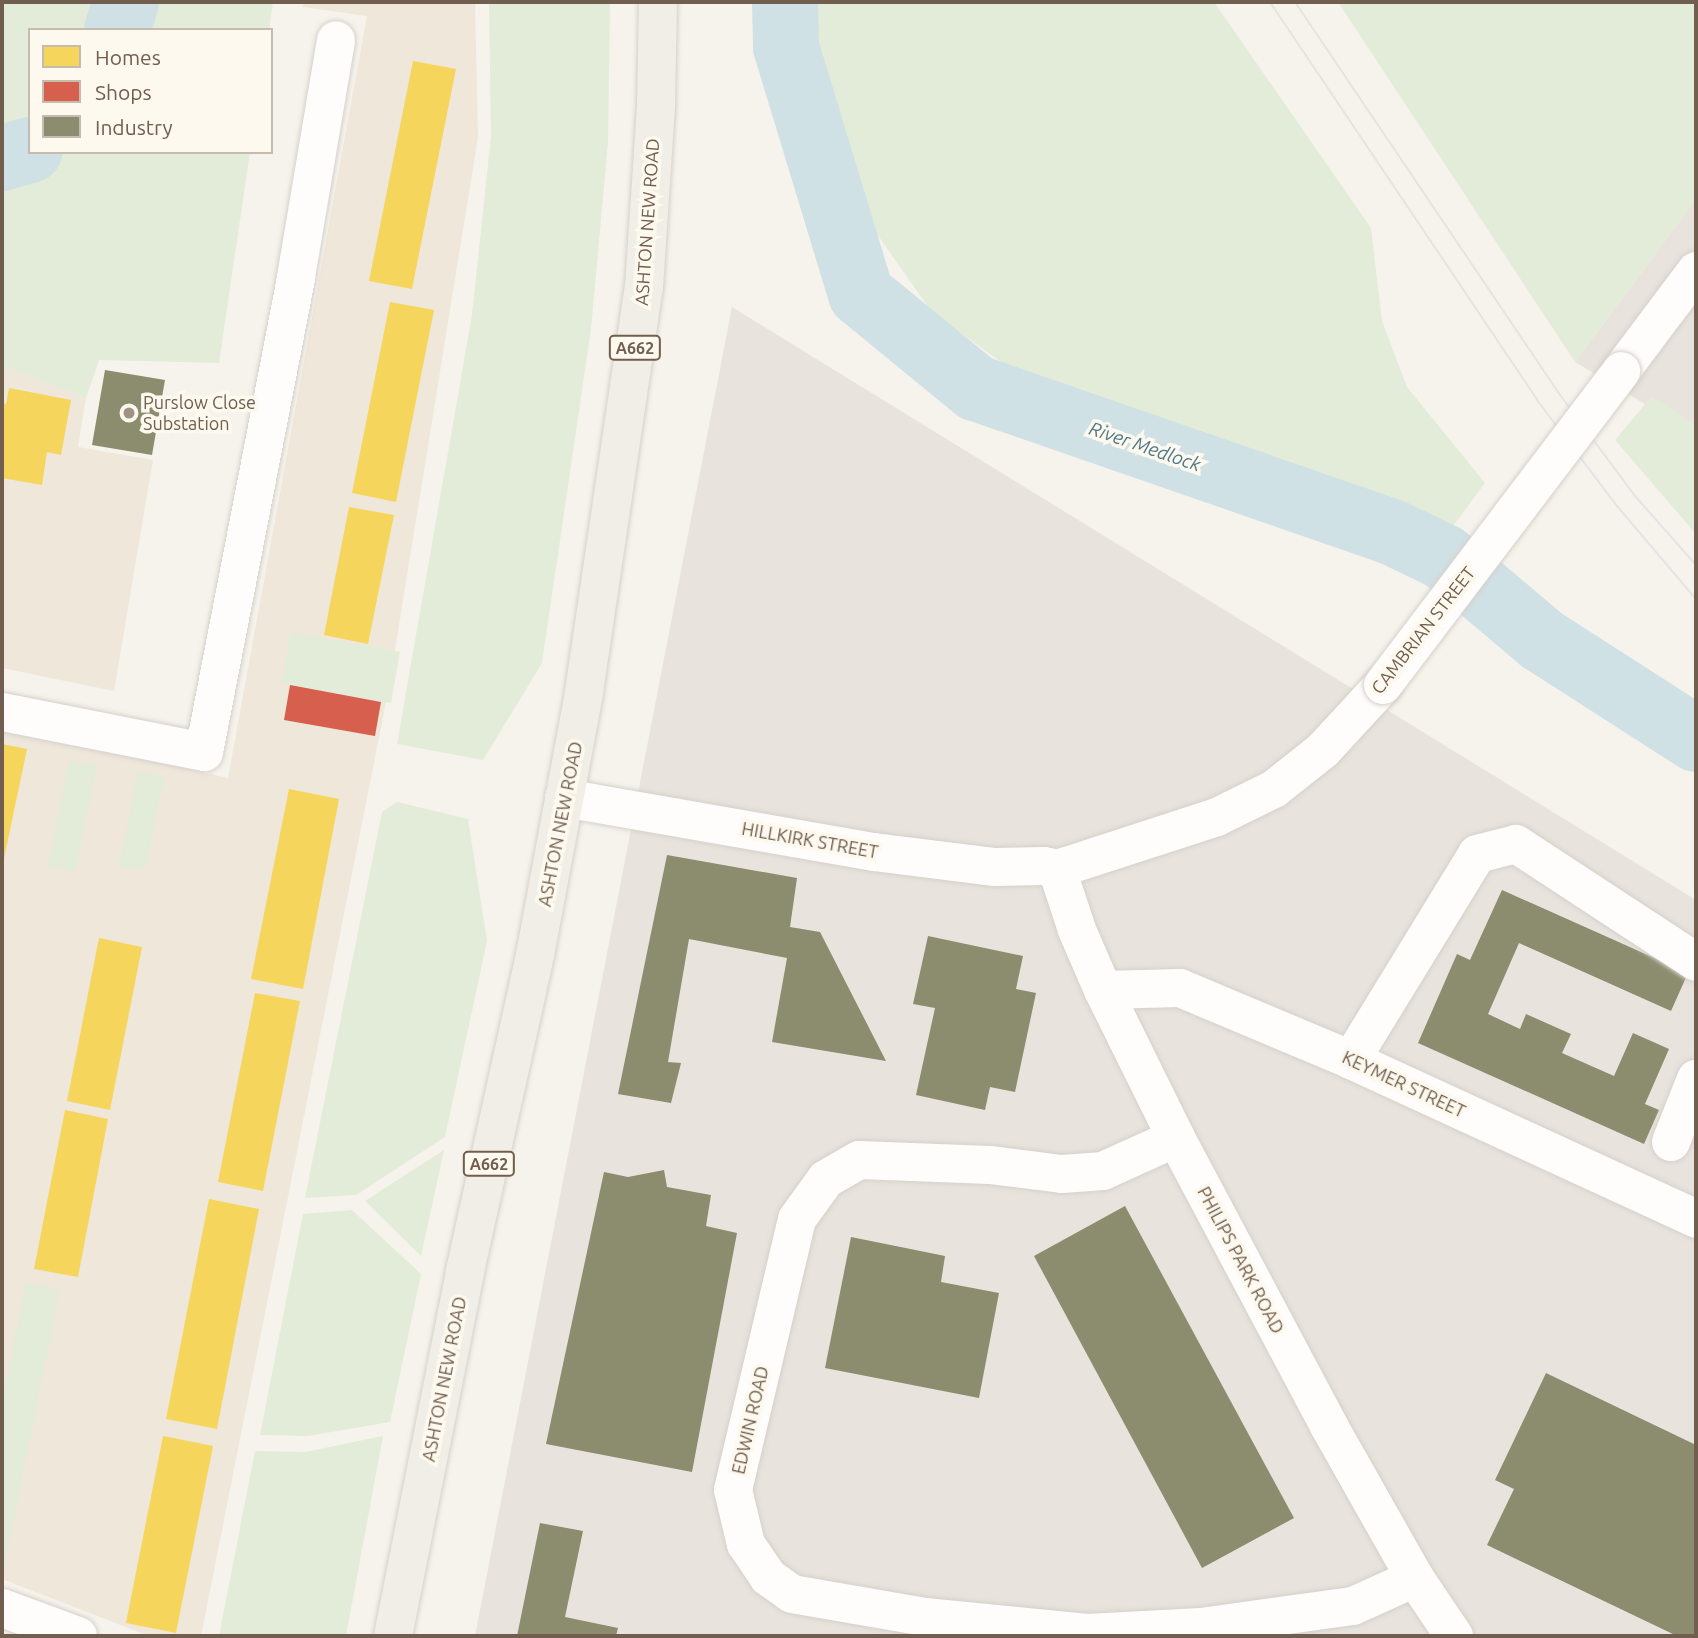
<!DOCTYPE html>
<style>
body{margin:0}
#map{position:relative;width:1698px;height:1638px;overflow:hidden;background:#f6f3ec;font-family:Ubuntu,sans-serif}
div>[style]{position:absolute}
.residential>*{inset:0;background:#eee7da}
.industrial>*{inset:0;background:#e8e3dd}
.green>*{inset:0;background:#e2ecd8}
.homes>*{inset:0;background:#f6d55c}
.shops>*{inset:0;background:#d6604d}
.industry>*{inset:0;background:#8c8c6e}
.river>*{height:66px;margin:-33px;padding:0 33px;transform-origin:33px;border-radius:33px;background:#cfe1e5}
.roads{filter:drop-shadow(0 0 2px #d5d0ca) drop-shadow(0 0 2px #d5d0ca)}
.minor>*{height:38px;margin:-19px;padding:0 19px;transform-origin:19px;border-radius:19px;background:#fefdfc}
.major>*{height:38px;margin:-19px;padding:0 19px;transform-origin:19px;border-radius:19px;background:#f1eee7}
.tram>*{height:2px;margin:-1px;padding:0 1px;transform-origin:1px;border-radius:1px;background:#e5e3e4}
.bridges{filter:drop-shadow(0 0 2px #d5d0ca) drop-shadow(0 0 2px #d5d0ca)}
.minor-bridge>*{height:38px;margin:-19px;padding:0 19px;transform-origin:19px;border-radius:19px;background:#fefdfc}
.dots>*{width:19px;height:19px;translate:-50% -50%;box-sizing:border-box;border:4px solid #fdf9ee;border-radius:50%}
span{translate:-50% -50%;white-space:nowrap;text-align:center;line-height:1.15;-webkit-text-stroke:7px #fdf9ee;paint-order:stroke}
.shield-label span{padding:2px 5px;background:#fdf9ee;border:2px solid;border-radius:5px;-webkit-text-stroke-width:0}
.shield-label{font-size:16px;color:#715e4e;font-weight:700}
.street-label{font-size:18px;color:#715e4e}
.poi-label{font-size:18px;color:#715e4e}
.left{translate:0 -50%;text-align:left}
.water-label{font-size:19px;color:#4e7889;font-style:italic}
.frame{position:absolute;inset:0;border:4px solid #715e4e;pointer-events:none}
.legend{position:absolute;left:28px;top:28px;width:245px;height:126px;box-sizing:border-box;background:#fdf9ee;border:2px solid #c5bbae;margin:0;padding:9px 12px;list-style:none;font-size:21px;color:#715e4e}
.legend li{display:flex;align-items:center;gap:14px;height:35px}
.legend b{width:35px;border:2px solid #c5bbae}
</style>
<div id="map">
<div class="residential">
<div style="clip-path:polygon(304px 2px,475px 2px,478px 137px,389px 687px,201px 1636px,149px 1636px,2px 1579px,2px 728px,228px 778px,367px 16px,303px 7px)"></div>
<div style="clip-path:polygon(2px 365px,86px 398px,78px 447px,153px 460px,114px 691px,2px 668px)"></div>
</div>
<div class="industrial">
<div style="clip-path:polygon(1696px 199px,1696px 435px,1575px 362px)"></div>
<div style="clip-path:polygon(732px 307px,1696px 900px,1696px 1636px,475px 1636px)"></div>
</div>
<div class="green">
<div style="clip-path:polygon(2px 2px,273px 2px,269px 30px,30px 30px,30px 152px,250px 152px,219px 363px,99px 360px,86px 398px,2px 365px)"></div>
<div style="clip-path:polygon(489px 2px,610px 2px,608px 142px,591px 329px,542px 663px,483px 760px,397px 744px,472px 315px,491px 136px)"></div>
<div style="clip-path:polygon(813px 2px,1214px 2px,1371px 228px,1382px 321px,1407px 387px,1485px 483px,1450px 530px,1367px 493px,1027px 381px,931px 311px,872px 227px,845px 152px,814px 22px)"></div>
<div style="clip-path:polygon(1338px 2px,1696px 2px,1696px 199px,1575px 362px)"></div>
<div style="clip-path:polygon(1652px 396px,1696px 426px,1696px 534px,1615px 440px)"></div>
<div style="clip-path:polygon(291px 632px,400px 652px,391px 703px,282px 684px)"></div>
<div style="clip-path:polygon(69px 760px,97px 766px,75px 872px,48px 866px)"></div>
<div style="clip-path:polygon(138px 771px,164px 777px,147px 862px,142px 869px,136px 870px,119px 866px)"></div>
<div style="clip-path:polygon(397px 802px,468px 819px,487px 941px,445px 1137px,356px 1195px,305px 1198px,382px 812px)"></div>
<div style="clip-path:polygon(444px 1150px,421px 1256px,365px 1201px)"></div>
<div style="clip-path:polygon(352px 1210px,421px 1274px,390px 1422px,308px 1436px,260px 1435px,303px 1214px)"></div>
<div style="clip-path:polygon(26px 1283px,60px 1290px,2px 1577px,2px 1402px)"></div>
<div style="clip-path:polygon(383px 1436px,346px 1636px,219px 1636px,255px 1451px,305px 1452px)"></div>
</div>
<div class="homes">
<div style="clip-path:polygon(413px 61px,456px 69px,412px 289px,369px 281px)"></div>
<div style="clip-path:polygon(390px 302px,434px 310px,396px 502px,352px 493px)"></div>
<div style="clip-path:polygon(9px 388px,71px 400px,61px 455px,47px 452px,42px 485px,2px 478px,2px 403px,6px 404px)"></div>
<div style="clip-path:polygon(349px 507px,394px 515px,368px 644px,324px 635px)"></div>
<div style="clip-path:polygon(2px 744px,27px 749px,3px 863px,2px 863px)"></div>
<div style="clip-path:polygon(289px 789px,339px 799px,303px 989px,251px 979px)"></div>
<div style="clip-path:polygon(99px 938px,142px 947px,110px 1110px,67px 1101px)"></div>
<div style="clip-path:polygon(255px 993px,300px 1001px,263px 1191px,218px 1182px)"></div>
<div style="clip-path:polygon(65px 1110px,108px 1119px,78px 1277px,34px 1269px)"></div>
<div style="clip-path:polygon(209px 1199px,259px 1209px,217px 1429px,166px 1419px)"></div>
<div style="clip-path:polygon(163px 1436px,213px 1446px,176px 1633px,126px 1623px)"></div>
</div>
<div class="shops">
<div style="clip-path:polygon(290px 685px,381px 702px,375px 736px,284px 720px)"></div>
</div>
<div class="industry">
<div style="clip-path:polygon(105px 370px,165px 380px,152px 455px,92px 445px)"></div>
<div style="clip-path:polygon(667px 855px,797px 878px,790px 927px,820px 932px,886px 1061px,772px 1042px,787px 958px,689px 939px,668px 1062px,681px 1063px,671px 1103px,618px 1094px)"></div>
<div style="clip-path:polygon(1502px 890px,1688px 973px,1671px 1011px,1519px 943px,1488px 1014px,1520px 1029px,1526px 1014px,1571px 1034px,1562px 1053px,1614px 1076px,1633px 1033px,1669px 1049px,1645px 1104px,1659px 1110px,1644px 1144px,1418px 1043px,1457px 954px,1470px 960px)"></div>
<div style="clip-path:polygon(928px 936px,1023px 956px,1016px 989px,1036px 993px,1015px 1092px,990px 1087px,985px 1110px,916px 1095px,935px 1008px,913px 1004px)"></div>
<div style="clip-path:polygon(664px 1170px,667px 1187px,711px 1195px,706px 1226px,737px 1233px,692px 1472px,546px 1444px,604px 1172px,628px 1177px)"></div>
<div style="clip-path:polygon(1125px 1206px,1294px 1518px,1202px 1568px,1034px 1256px)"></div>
<div style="clip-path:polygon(851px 1237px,945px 1256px,941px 1282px,999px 1293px,979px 1398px,825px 1368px)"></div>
<div style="clip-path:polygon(1546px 1373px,1696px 1445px,1696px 1636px,1677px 1636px,1487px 1545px,1514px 1489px,1495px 1480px)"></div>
<div style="clip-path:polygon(540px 1523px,583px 1531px,565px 1617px,618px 1628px,616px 1636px,517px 1636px)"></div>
</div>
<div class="river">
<div style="left:785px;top:2px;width:45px;rotate:88.7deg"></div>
<div style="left:786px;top:47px;width:258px;rotate:73.1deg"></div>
<div style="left:861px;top:294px;width:149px;rotate:39.3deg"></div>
<div style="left:976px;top:388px;width:440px;rotate:19.1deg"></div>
<div style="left:1392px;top:532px;width:58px;rotate:25.7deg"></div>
<div style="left:1444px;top:557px;width:128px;rotate:40.3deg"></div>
<div style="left:1542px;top:640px;width:183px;rotate:32.7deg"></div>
<div style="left:117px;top:30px;width:29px;rotate:-72deg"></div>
<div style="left:2px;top:158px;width:29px;rotate:-16deg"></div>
</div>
<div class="roads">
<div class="minor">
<div style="left:1621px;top:371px;width:125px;rotate:-53.1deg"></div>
<div style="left:2px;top:712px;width:206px;rotate:11.2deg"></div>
<div style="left:204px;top:752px;width:484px;rotate:-79deg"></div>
<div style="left:296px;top:277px;width:240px;rotate:-80.4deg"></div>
<div style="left:564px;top:798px;width:315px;rotate:9.9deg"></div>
<div style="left:874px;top:852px;width:122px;rotate:7.1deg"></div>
<div style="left:995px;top:867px;width:49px;rotate:-1.2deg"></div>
<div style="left:1044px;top:866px;width:13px;rotate:13deg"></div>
<div style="left:1057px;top:869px;width:64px;rotate:71.8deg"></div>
<div style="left:1077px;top:930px;width:65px;rotate:66.6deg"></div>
<div style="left:1103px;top:990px;width:165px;rotate:63.7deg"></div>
<div style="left:1176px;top:1138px;width:326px;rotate:62deg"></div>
<div style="left:1329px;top:1426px;width:175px;rotate:60.5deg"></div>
<div style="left:1415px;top:1578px;width:70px;rotate:56.1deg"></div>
<div style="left:1057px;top:869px;width:168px;rotate:-18deg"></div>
<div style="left:1217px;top:817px;width:64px;rotate:-26.2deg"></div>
<div style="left:1274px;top:789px;width:63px;rotate:-38.5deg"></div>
<div style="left:1323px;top:750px;width:88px;rotate:-47.3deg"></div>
<div style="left:1103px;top:990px;width:77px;rotate:-1.5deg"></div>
<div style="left:1180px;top:988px;width:186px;rotate:22.8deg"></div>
<div style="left:1351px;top:1060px;width:380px;rotate:24.7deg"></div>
<div style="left:1351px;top:1060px;width:241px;rotate:-58.5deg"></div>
<div style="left:1477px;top:854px;width:40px;rotate:-14.4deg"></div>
<div style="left:1516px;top:844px;width:215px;rotate:33.2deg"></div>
<div style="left:1176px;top:1138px;width:80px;rotate:155.7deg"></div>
<div style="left:1103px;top:1171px;width:41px;rotate:175.8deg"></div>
<div style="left:1062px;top:1174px;width:73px;rotate:-172.9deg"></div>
<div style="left:990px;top:1165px;width:131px;rotate:-177.8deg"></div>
<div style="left:859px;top:1160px;width:38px;rotate:150deg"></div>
<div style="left:826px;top:1179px;width:49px;rotate:125.9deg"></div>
<div style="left:797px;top:1219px;width:278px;rotate:103.3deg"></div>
<div style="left:733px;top:1490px;width:56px;rotate:76.5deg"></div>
<div style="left:746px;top:1544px;width:40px;rotate:56deg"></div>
<div style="left:768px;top:1577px;width:29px;rotate:35deg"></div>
<div style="left:792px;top:1594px;width:135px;rotate:9.8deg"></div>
<div style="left:925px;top:1617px;width:163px;rotate:5.6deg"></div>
<div style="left:1087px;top:1633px;width:114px;rotate:-3deg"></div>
<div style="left:1201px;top:1627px;width:153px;rotate:-7.9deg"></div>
<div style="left:1353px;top:1606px;width:68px;rotate:-24.3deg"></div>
<div style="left:1671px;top:1142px;width:68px;rotate:-68.4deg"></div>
<div style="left:2px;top:1608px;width:81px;rotate:20.2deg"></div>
</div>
<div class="major">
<div style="left:393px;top:1636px;width:372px;rotate:-78.8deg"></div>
<div style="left:465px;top:1271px;width:324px;rotate:-77.5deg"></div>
<div style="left:535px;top:955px;width:268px;rotate:-79.4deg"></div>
<div style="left:584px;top:692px;width:409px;rotate:-81.6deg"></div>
<div style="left:644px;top:287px;width:182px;rotate:-86.2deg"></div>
<div style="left:656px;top:105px;width:103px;rotate:-88.9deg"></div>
</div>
</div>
<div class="tram">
<div style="left:1270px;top:2px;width:479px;rotate:56.1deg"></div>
<div style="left:1537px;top:400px;width:133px;rotate:53deg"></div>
<div style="left:1617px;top:506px;width:122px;rotate:49.7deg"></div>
<div style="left:1295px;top:2px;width:474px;rotate:56deg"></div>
<div style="left:1560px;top:395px;width:126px;rotate:53.4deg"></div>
<div style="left:1635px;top:496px;width:92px;rotate:48.5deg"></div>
</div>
<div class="bridges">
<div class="minor-bridge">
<div style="left:1383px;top:685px;width:394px;rotate:-52.8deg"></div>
</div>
</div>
<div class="dots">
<div style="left:129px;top:413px;background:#a09285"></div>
</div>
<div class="shield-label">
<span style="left:635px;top:348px">A662</span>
<span style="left:489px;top:1164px">A662</span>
</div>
<div class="street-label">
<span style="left:647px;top:222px;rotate:-86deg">ASHTON NEW ROAD</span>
<span style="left:1423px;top:630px;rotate:-52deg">CAMBRIAN STREET</span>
<span style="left:560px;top:824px;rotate:-79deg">ASHTON NEW ROAD</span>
<span style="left:810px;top:840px;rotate:10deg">HILLKIRK STREET</span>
<span style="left:1404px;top:1084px;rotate:25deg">KEYMER STREET</span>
<span style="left:1241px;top:1260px;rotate:62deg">PHILIPS PARK ROAD</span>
<span style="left:444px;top:1379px;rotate:-79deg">ASHTON NEW ROAD</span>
<span style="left:750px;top:1420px;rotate:-77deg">EDWIN ROAD</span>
</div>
<div class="poi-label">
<span class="left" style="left:143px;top:413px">Purslow Close<br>Substation</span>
</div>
<div class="water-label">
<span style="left:1145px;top:447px;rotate:19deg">River Medlock</span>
</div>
<div class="frame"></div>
<ul class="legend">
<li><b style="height:19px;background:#f6d55c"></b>Homes</li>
<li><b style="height:19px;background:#d6604d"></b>Shops</li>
<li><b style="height:19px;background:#8c8c6e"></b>Industry</li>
</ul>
</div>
